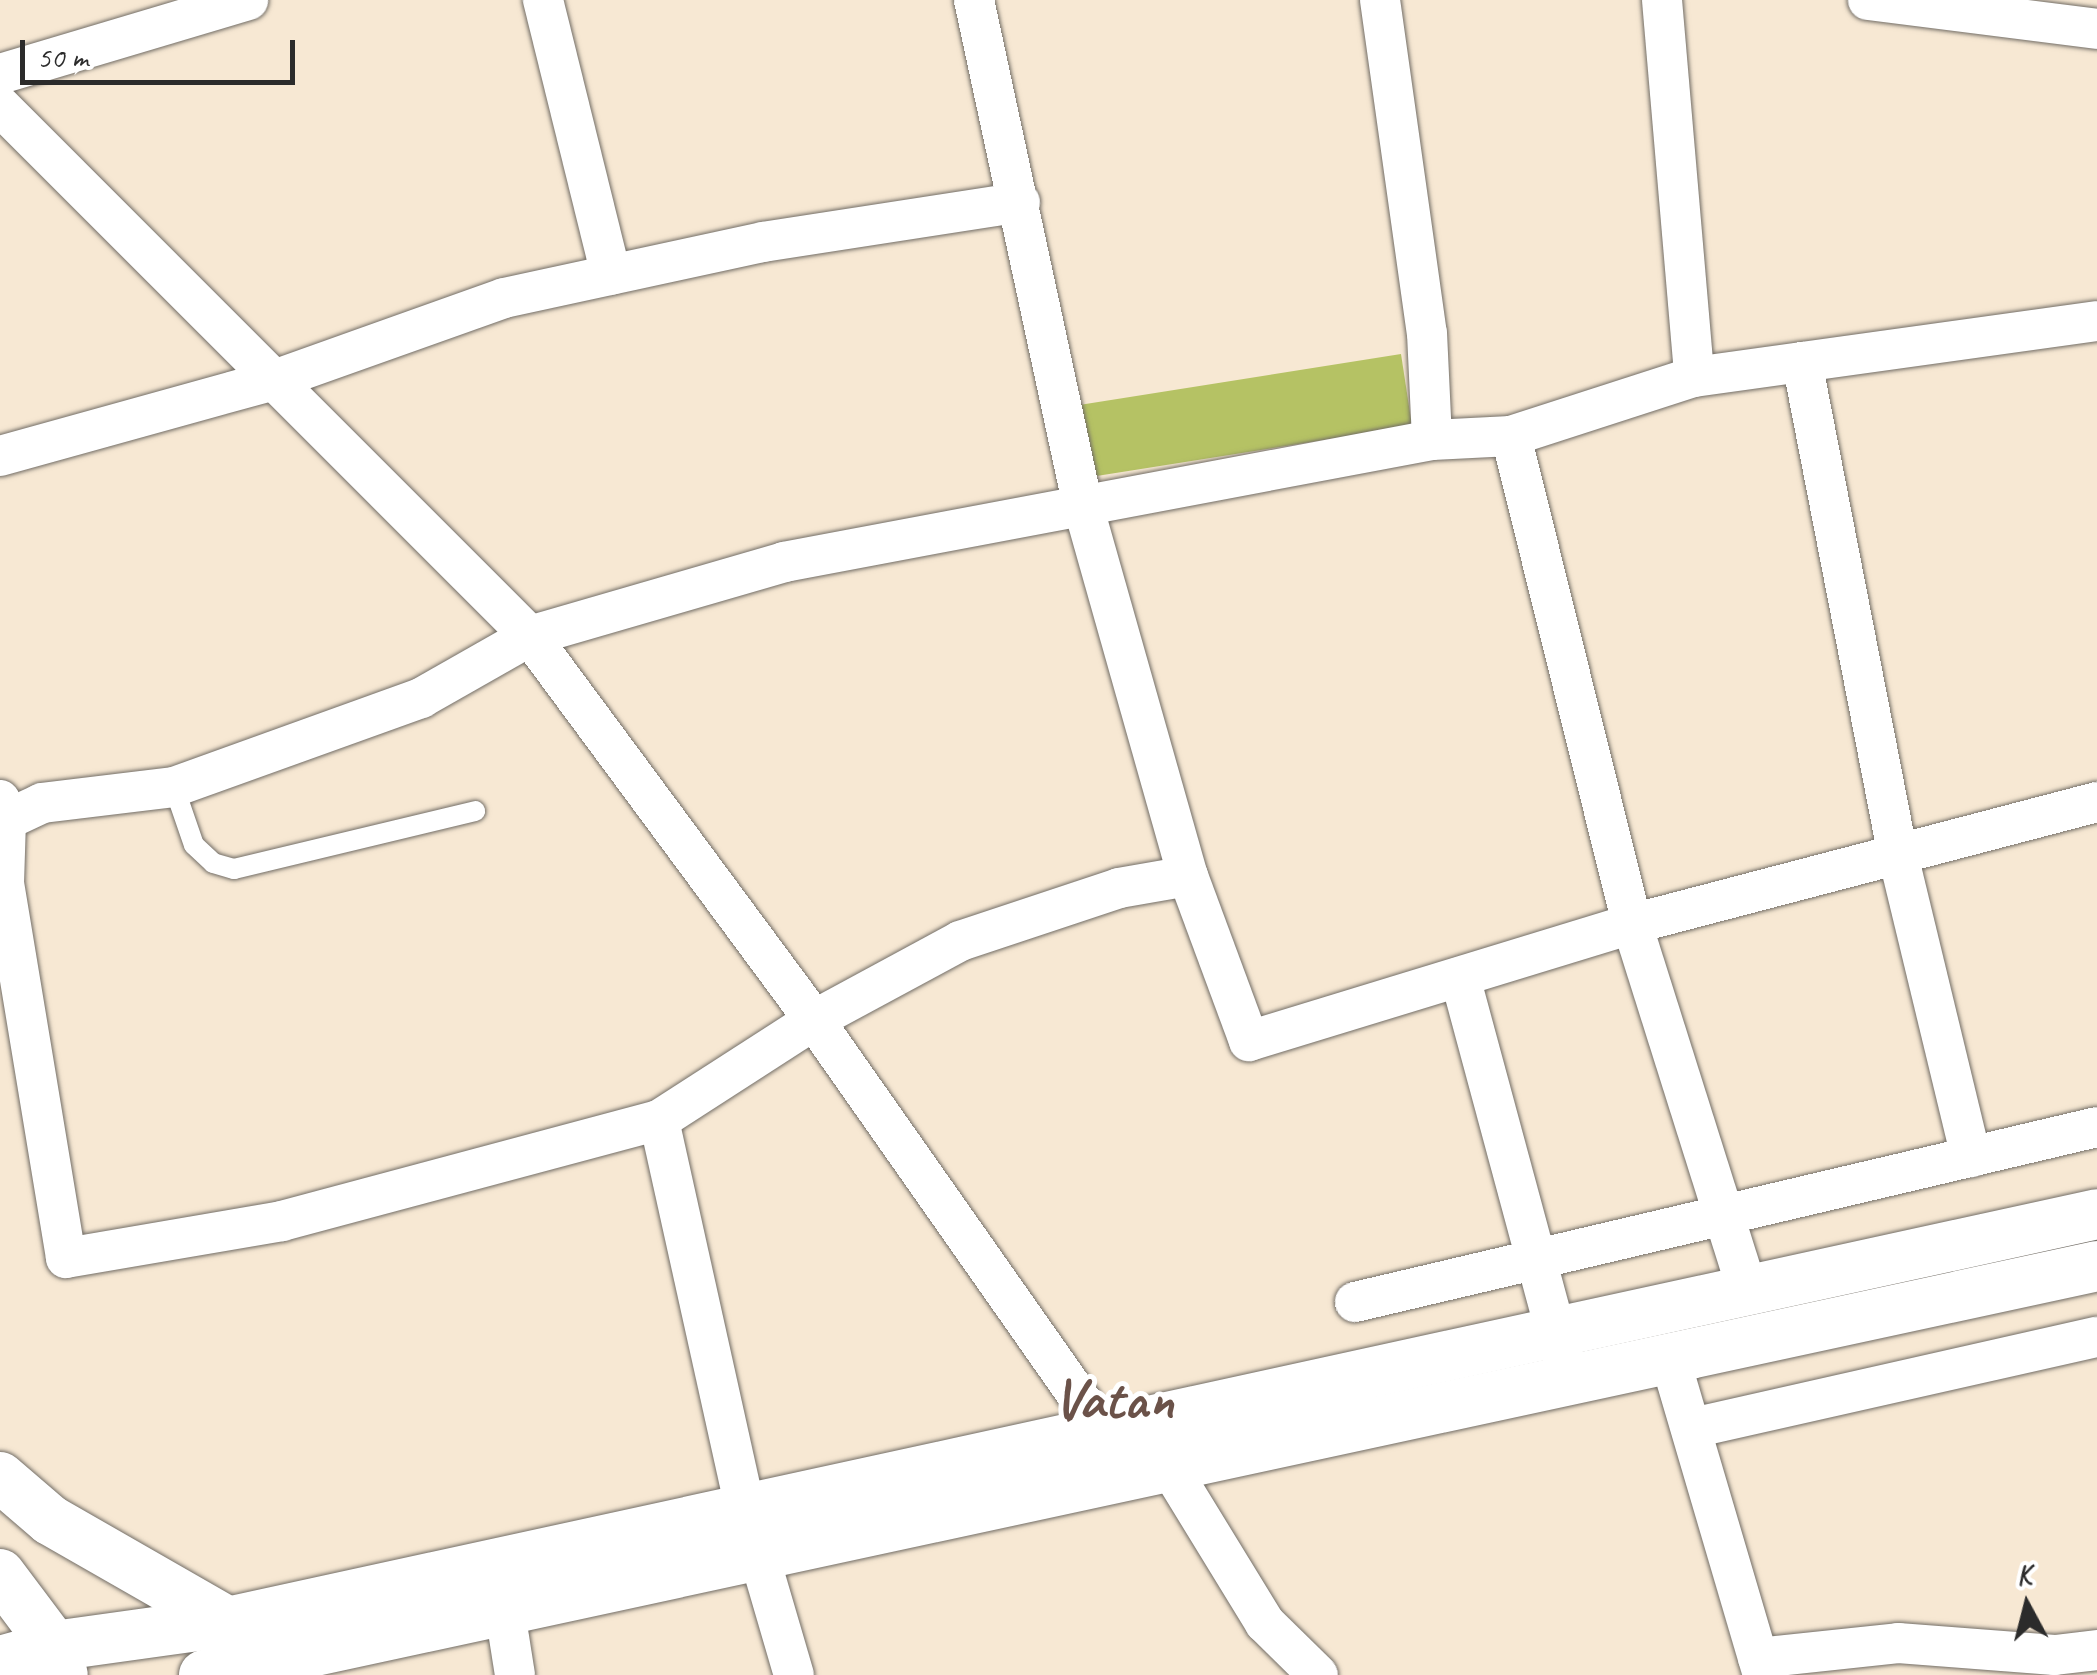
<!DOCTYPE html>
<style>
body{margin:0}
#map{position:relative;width:2097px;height:1675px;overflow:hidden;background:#f7e8d3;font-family:Caveat,sans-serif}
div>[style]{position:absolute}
.green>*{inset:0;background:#b5c264}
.roads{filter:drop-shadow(0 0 2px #726d66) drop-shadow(0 0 2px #726d66)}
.service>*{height:20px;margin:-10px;padding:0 10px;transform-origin:10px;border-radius:10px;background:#fff}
.minor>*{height:40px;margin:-20px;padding:0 20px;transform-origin:20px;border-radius:20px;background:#fff}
.tertiary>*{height:50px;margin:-25px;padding:0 25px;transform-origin:25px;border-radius:25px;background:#fff}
span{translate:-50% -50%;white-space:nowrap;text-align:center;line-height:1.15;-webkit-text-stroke:10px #fff;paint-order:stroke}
.district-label{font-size:58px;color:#6b5249;font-weight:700}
.north{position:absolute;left:1977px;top:1555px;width:100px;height:100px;-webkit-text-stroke:8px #fff;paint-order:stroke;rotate:353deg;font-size:28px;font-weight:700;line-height:40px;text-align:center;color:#2b2b2b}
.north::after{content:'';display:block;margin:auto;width:35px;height:45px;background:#2b2b2b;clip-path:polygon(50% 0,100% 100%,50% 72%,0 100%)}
.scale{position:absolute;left:20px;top:40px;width:275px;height:45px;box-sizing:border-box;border:5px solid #2b2b2b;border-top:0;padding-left:12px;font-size:30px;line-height:35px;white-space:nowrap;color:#2b2b2b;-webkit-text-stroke:8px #fff;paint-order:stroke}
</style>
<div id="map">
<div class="green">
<div style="clip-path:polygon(1401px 354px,1412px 426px,1084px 478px,1073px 406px)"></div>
</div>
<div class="roads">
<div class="service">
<div style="left:174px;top:787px;width:61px;rotate:71deg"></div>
<div style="left:194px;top:845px;width:26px;rotate:43deg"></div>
<div style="left:213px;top:863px;width:22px;rotate:16deg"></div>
<div style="left:234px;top:869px;width:248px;rotate:-13.5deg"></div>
</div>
<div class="minor">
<div style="left:543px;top:0;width:283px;rotate:76.1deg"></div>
<div style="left:974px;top:0;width:513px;rotate:77.86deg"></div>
<div style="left:1082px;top:502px;width:389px;rotate:74.2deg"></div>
<div style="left:1188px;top:876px;width:176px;rotate:69.7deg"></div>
<div style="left:1249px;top:1041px;width:400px;rotate:-17deg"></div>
<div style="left:1632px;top:924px;width:481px;rotate:-14.7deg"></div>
<div style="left:1380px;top:0;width:336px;rotate:82deg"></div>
<div style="left:1427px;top:333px;width:107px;rotate:87.3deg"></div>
<div style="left:1662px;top:0;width:378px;rotate:85.1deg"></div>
<div style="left:1868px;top:0;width:231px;rotate:7.2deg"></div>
<div style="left:0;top:74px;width:259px;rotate:-16.6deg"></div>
<div style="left:0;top:106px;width:750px;rotate:45deg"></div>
<div style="left:530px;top:636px;width:478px;rotate:53.5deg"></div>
<div style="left:814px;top:1020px;width:529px;rotate:54.93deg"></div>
<div style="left:1802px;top:362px;width:498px;rotate:79deg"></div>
<div style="left:1897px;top:851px;width:315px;rotate:76.4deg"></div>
<div style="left:1511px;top:436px;width:503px;rotate:76.07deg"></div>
<div style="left:1632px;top:924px;width:387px;rotate:72.5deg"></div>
<div style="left:0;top:456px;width:284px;rotate:-15.5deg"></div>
<div style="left:274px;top:380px;width:244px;rotate:-19.6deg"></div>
<div style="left:504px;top:298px;width:265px;rotate:-12.2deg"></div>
<div style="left:763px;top:242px;width:260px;rotate:-8.8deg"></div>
<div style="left:0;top:800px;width:21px;rotate:73deg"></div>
<div style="left:6px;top:820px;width:63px;rotate:91.8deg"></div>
<div style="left:4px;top:883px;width:380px;rotate:80.6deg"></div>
<div style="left:66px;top:1258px;width:219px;rotate:-9.7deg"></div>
<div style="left:282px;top:1221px;width:390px;rotate:-15deg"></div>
<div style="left:659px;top:1120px;width:184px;rotate:-32.8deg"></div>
<div style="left:814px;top:1020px;width:166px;rotate:-28.4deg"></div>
<div style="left:960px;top:941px;width:168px;rotate:-18.4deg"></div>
<div style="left:1119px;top:888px;width:70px;rotate:-9.9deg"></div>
<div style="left:6px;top:820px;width:40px;rotate:-25deg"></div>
<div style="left:42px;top:803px;width:133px;rotate:-6.9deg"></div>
<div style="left:174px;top:787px;width:263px;rotate:-19.8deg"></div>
<div style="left:421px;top:698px;width:125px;rotate:-29.6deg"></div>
<div style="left:530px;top:636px;width:265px;rotate:-16.2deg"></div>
<div style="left:784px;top:562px;width:659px;rotate:-10.66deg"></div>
<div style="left:1432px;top:440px;width:79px;rotate:-2.9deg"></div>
<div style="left:1511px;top:436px;width:192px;rotate:-17.9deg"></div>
<div style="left:1694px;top:377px;width:407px;rotate:-7.9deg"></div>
<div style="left:1460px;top:977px;width:395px;rotate:74.9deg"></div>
<div style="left:659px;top:1120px;width:401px;rotate:77.5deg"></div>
<div style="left:746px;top:1511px;width:171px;rotate:73.7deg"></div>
<div style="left:1355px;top:1302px;width:762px;rotate:-13.27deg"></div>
<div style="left:1670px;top:1359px;width:329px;rotate:73.6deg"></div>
<div style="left:1692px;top:1428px;width:415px;rotate:-12.7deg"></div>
<div style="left:1160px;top:1440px;width:30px;rotate:70deg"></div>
<div style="left:1170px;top:1468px;width:182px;rotate:58.5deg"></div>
<div style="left:1265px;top:1623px;width:74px;rotate:44.5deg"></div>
<div style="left:505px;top:1612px;width:64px;rotate:81deg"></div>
<div style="left:1758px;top:1658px;width:141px;rotate:-6.1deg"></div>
<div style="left:1898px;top:1643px;width:157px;rotate:4.4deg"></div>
<div style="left:2055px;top:1655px;width:42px;rotate:-6.8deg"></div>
</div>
<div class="tertiary">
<div style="left:0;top:1477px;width:66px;rotate:40.7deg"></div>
<div style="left:50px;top:1520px;width:205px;rotate:29.8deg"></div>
<div style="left:0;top:1574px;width:90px;rotate:53.1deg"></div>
<div style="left:54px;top:1646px;width:30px;rotate:73deg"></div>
<div style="left:0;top:1661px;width:56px;rotate:-15.5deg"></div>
<div style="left:54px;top:1646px;width:176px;rotate:-7.9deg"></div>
<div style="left:228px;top:1622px;width:1913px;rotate:-12.31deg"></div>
<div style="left:204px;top:1675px;width:1937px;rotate:-12.19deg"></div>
</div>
</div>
<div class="district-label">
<span style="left:1113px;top:1399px">Vatan</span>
</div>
<div class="north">K</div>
<div class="scale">50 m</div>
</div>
